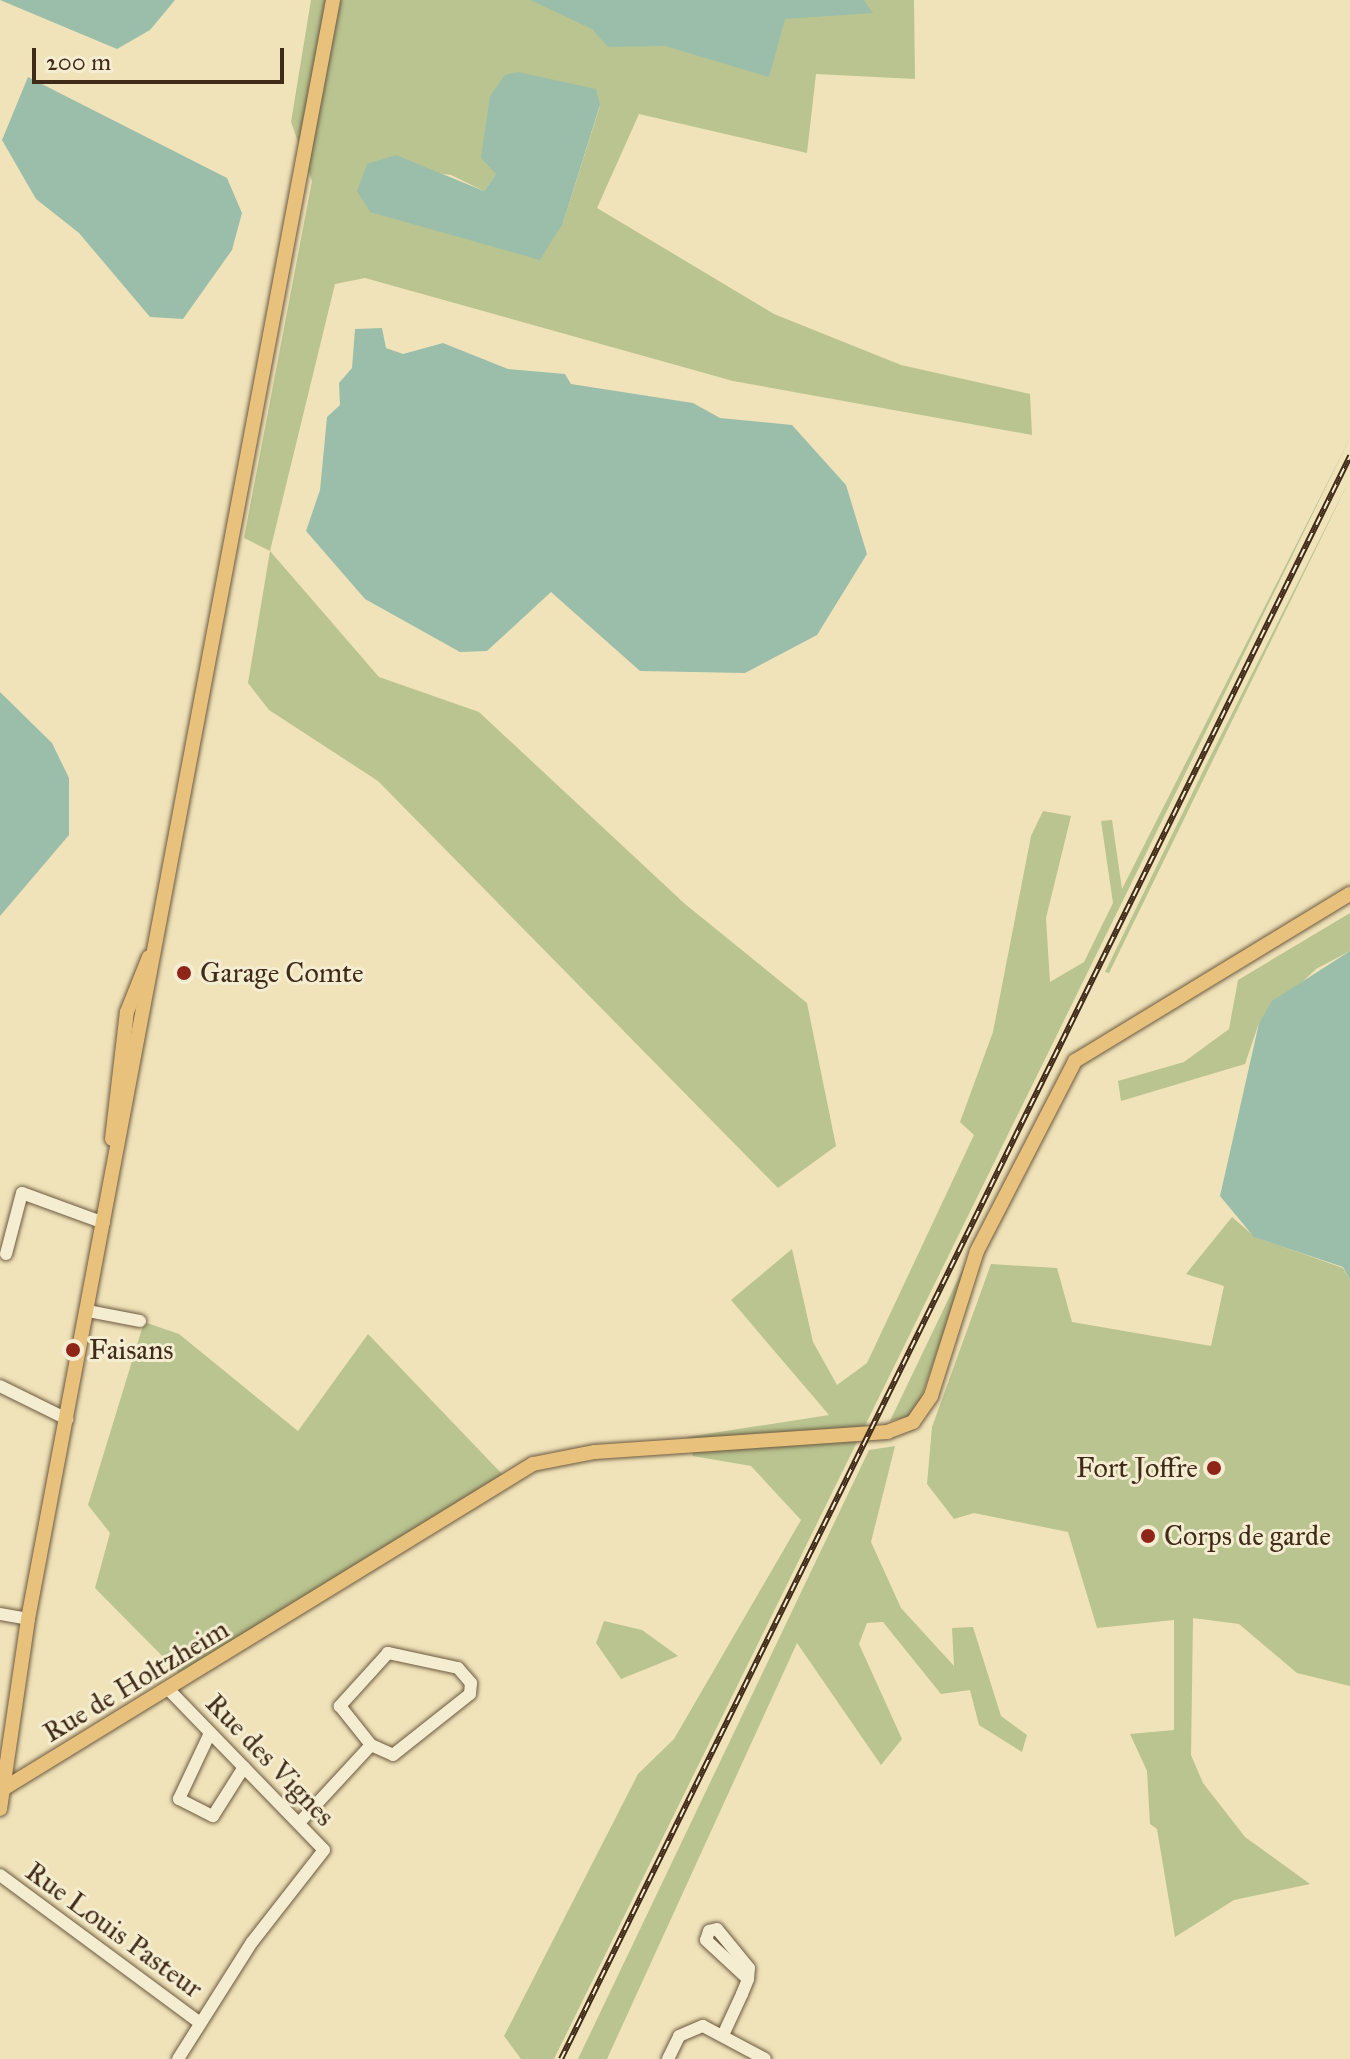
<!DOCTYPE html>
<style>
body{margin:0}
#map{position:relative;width:1350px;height:2059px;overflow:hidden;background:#f0e3b9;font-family:"IM FELL Great Primer",serif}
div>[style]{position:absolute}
.green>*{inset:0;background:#b9c490}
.water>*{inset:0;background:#9bbeab}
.roads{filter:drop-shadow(0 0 2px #6c5940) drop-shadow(0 0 2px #6c5940)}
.minor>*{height:12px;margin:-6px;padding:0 6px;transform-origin:6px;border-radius:6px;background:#f5edd2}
.major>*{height:14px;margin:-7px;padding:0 7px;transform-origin:7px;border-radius:7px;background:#e8c27c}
.rail>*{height:6px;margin-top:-3px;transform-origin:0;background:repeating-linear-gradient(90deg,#f5edd2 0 9px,#402b18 0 18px);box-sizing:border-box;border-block:2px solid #402b18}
.dots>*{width:22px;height:22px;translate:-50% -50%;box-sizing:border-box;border:4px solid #f5edd2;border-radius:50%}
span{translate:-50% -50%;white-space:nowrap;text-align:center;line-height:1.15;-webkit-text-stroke:6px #f5edd2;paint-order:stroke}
.poi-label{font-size:28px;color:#402b18}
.left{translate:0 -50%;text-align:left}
.right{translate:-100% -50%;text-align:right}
.street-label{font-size:28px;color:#402b18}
.scale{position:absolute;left:32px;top:48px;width:252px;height:36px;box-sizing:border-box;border:4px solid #402b18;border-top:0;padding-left:10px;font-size:24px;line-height:28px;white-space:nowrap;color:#402b18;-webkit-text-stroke:6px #f5edd2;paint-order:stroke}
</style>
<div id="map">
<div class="green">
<div style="clip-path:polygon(evenodd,311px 0,914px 0,915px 79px,816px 74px,807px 153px,639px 114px,597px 208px,774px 314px,901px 365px,1030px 394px,1032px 435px,733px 381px,365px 278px,335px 284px,270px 551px,379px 677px,479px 712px,685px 904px,807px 1003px,836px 1146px,778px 1188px,378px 781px,269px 710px,248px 683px,270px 551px,244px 538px,312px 181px,291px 122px,311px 0,600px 106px,563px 223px,367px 164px,451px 175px,484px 191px,496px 174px,600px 106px)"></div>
<div style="clip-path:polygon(1350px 438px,554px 2059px,521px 2059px,504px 2036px,638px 1774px,674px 1739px,801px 1520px,751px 1466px,693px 1456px,687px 1437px,829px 1415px,731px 1300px,792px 1249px,813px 1342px,837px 1385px,867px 1363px,974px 1135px,960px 1122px,993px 1032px,1031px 836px,1043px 811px,1071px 816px,1046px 918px,1050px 982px,1084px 962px,1113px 903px,1101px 821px,1112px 820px,1122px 889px)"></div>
<div style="clip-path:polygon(1350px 479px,1109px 973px,1105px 972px,1209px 759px)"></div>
<div style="clip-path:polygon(1350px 913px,1350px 951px,1316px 969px,1259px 1023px,1245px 1064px,1121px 1101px,1118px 1081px,1184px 1062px,1229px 1029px,1238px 980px)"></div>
<div style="clip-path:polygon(1232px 1217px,1255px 1237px,1343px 1268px,1350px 1280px,1350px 1686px,1297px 1673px,1239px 1624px,1193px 1618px,1191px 1755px,1203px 1783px,1245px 1837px,1310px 1884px,1234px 1900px,1175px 1937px,1157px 1829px,1150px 1824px,1147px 1771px,1130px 1734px,1174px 1730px,1174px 1620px,1097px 1628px,1068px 1532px,974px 1513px,954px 1519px,927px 1484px,932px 1427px,991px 1264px,1057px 1268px,1072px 1322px,1211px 1346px,1224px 1286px,1186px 1274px)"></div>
<div style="clip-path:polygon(970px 1254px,920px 1402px,910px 1416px,890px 1421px)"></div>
<div style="clip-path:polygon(144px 1322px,179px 1334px,298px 1431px,368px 1334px,503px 1475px,180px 1674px,95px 1588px,110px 1533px,88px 1505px)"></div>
<div style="clip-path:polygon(895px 1446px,871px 1542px,901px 1608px,954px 1666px,952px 1628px,973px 1627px,1001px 1716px,1027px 1735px,1022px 1752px,979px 1725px,970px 1690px,941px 1694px,883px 1622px,867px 1623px,859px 1644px,902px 1739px,881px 1765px,797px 1643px,607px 2059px,578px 2059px,869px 1450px)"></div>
<div style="clip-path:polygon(604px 1621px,642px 1630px,678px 1656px,621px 1679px,596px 1643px)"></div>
</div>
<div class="water">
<div style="clip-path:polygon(0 0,175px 0,150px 30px,117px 49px)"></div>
<div style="clip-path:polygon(530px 0,864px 0,873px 13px,785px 19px,769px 77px,665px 46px,608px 47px,592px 29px)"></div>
<div style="clip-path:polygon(518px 72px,596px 89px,600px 105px,563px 223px,540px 260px,370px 212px,357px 191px,367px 164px,396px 155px,484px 191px,496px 174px,481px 158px,490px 96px,505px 75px)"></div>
<div style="clip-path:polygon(28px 77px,227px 178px,242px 213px,232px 250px,183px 319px,150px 317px,79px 233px,36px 199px,2px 140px)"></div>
<div style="clip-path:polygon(382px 328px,386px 348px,403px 354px,443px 343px,508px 369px,565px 374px,571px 384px,693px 403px,720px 418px,792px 425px,846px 485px,867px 554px,817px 635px,745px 673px,640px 671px,551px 592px,487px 651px,460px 652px,365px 599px,306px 531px,320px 490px,327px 417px,340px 405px,339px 383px,352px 368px,355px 329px)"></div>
<div style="clip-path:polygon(0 692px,52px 743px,69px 778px,69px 835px,0 916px)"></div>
<div style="clip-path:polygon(1350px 951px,1350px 1280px,1343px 1267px,1254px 1237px,1220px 1196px,1259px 1023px,1272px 1001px)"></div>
</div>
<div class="roads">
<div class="minor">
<div style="left:6px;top:1254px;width:63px;rotate:-75.3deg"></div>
<div style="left:22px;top:1193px;width:87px;rotate:20.1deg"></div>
<div style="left:88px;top:1311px;width:53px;rotate:10.9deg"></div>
<div style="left:0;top:1386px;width:75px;rotate:26.2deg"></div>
<div style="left:0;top:1614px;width:28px;rotate:10deg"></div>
<div style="left:170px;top:1691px;width:221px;rotate:45.9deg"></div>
<div style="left:324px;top:1850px;width:117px;rotate:128deg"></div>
<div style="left:252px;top:1942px;width:138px;rotate:122.3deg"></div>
<div style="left:210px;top:1733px;width:73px;rotate:115.2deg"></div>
<div style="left:179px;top:1799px;width:38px;rotate:27deg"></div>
<div style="left:213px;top:1816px;width:58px;rotate:-57.7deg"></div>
<div style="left:299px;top:1823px;width:106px;rotate:-47.3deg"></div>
<div style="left:371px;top:1745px;width:24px;rotate:24deg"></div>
<div style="left:393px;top:1755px;width:98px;rotate:-38.4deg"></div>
<div style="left:470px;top:1694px;width:11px;rotate:-85deg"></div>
<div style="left:471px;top:1683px;width:20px;rotate:-131deg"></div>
<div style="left:458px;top:1668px;width:72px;rotate:-167.9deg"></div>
<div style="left:388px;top:1653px;width:72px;rotate:132.2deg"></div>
<div style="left:340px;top:1706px;width:50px;rotate:51.5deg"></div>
<div style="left:0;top:1875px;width:249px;rotate:36.5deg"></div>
<div style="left:724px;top:2033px;width:43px;rotate:-65.2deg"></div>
<div style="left:742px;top:1994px;width:16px;rotate:-68deg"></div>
<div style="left:748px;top:1979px;width:11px;rotate:-85deg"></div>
<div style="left:749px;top:1968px;width:50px;rotate:-129.4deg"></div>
<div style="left:717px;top:1929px;width:8px;rotate:166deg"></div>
<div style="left:709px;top:1931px;width:9px;rotate:108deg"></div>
<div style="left:706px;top:1940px;width:57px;rotate:42.9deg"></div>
<div style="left:668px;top:2059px;width:25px;rotate:-64deg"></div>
<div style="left:679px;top:2036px;width:26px;rotate:-23deg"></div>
<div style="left:703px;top:2026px;width:70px;rotate:28deg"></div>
</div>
<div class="major">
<div style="left:112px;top:1139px;width:128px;rotate:-83.3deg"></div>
<div style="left:127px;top:1012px;width:59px;rotate:-68.2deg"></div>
<div style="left:3px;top:1789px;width:622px;rotate:-31.52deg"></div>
<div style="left:533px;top:1464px;width:63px;rotate:-11deg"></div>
<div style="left:595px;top:1452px;width:293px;rotate:-3.9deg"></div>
<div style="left:887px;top:1432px;width:28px;rotate:-21deg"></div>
<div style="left:913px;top:1422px;width:32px;rotate:-55deg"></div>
<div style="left:931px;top:1396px;width:152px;rotate:-72.4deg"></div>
<div style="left:977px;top:1251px;width:214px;rotate:-62.7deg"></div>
<div style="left:1075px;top:1061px;width:322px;rotate:-31.3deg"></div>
<div style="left:0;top:1809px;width:192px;rotate:-81.6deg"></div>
<div style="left:28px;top:1619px;width:1647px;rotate:-79.33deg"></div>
</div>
</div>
<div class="rail">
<div style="left:561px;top:2059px;width:1787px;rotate:-63.79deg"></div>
</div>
<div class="dots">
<div style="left:184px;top:973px;background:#8f2418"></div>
<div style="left:73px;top:1350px;background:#8f2418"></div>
<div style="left:1214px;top:1468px;background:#8f2418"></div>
<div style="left:1148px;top:1536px;background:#8f2418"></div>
</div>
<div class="poi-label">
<span class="left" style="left:200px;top:973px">Garage Comte</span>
<span class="left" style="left:89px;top:1350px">Faisans</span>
<span class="right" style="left:1198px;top:1468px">Fort Joffre</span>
<span class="left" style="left:1164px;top:1536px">Corps de garde</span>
</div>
<div class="street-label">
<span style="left:136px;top:1681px;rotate:-31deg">Rue de Holtzheim</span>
<span style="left:270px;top:1760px;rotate:46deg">Rue des Vignes</span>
<span style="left:114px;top:1930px;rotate:36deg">Rue Louis Pasteur</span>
</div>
<div class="scale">200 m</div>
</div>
